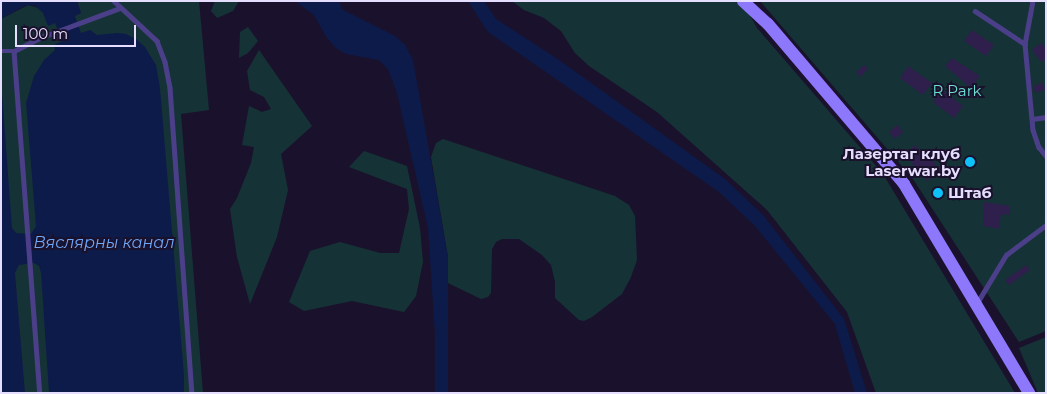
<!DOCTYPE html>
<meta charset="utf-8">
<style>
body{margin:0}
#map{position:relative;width:1047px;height:394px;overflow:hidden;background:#1a122c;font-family:Montserrat,sans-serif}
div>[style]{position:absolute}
.green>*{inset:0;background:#153336}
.water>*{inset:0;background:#0d1b4a}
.building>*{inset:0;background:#2e1f4d}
.lane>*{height:4.5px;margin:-2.25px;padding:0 2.25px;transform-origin:2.25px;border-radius:2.25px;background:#4c3f8a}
.secondary>*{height:12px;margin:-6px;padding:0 6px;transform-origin:6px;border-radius:6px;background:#8d78fc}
.dots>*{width:14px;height:14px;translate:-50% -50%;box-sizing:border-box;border:2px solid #1a122c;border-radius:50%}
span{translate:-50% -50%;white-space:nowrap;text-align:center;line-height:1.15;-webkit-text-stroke:4px #1a122c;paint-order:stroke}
.park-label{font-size:15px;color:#6adfd2}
.poi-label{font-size:15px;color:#e6defe;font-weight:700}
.right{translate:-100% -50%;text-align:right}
.left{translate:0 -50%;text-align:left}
.water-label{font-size:16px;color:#6fa7fb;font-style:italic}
.frame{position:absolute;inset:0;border:2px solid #e6defe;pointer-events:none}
.scale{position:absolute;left:15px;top:25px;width:121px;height:22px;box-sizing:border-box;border:2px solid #e6defe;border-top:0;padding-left:6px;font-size:15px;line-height:18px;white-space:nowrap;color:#e6defe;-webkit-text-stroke:4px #1a122c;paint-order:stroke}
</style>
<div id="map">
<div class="green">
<div style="clip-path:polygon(77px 1px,199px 1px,209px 110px,181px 114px,203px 393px,1px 393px,1px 19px,28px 5px,39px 8px,55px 23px,81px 13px)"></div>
<div style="clip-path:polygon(215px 1px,239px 1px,233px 11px,217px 18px,211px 11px)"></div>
<div style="clip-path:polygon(512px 1px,742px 1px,757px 28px,883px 174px,1015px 393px,876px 393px,847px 312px,767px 210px,657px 112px,589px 66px,575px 53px,561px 31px,544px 18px,524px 10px)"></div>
<div style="clip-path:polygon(760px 1px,1046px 1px,1046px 331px,1019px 342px,913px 179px)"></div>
<div style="clip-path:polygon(248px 27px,258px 41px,248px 53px,239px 58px,240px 32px)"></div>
<div style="clip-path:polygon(259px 50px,312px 126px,281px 154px,288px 190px,277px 237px,250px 304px,237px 257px,230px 209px,237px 198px,251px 163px,254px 147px,242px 145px,249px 106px,262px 112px,271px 109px,264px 97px,250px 90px,247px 71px)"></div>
<div style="clip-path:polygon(443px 139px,615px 196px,629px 205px,635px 216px,637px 260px,631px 277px,622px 294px,592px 317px,584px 321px,579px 320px,555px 298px,555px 282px,551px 265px,542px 255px,519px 239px,502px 239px,496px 242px,492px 249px,491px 293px,488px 297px,481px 299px,448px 283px,448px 257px,431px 157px,436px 143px)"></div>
<div style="clip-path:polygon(364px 151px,407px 166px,420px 228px,423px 262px,416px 296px,404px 312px,352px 301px,304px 311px,289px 302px,310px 251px,340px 242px,380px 253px,399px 253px,409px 209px,407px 189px,349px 167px)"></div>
<div style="clip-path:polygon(1046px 337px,1046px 393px,1038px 393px,1019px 348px)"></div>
</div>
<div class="water">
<div style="clip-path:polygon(1px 1px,77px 1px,81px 13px,75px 16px,81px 33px,90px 30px,97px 35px,117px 33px,126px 34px,136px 39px,145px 47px,156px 65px,160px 88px,184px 375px,184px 393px,49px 393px,41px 273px,39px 266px,34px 263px,19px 265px,15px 273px,25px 393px,1px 393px,1px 79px,12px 228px,16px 233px,31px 234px,36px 226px,26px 103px,34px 76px,44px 60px,55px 50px,54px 45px,62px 41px,55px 23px,48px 26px,43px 13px,34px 5px,24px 6px,1px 19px)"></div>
<div style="clip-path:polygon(295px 1px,339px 1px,342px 9px,349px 13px,395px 36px,405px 45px,413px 60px,448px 257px,448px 393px,435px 393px,435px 334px,428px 228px,397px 93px,388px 69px,379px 60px,346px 54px,336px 48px,327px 38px,314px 15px)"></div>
<div style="clip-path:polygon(468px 1px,484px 1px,496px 19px,559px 60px,725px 179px,763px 215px,844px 319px,867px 393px,855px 393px,835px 324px,755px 226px,719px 192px,488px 32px)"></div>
</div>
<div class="building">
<div style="clip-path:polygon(972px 30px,994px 45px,986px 56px,964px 41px)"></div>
<div style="clip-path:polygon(1041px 43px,1046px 49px,1046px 58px,1041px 62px,1032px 50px)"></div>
<div style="clip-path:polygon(952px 58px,980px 76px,971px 88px,945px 66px)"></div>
<div style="clip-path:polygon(864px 65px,868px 69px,860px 77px,856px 72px)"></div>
<div style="clip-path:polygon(908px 66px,932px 83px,923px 95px,900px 78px)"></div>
<div style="clip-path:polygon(1043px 83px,1045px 90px,1035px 93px,1033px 86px)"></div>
<div style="clip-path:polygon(942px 90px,963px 106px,954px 118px,933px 102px)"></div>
<div style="clip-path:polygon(897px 125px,903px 132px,895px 139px,889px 132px)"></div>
<div style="clip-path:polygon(915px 145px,929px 161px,931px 159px,940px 169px,927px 181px,904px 154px)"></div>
<div style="clip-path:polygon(937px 187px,944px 196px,939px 200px,932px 191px)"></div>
<div style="clip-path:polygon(984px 202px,1010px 206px,1009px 215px,1001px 214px,999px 229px,983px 226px)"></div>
<div style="clip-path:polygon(1026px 265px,1030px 270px,1009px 285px,1005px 280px)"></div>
</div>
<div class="lane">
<div style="left:114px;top:1px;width:59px;rotate:42.9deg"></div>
<div style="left:157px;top:41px;width:22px;rotate:69deg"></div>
<div style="left:165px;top:62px;width:26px;rotate:79deg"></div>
<div style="left:170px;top:88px;width:306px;rotate:85.9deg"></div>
<div style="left:1033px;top:1px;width:44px;rotate:100.5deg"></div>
<div style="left:1025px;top:44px;width:86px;rotate:84.7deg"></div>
<div style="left:1033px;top:130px;width:18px;rotate:71deg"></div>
<div style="left:1039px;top:147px;width:11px;rotate:52deg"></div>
<div style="left:975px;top:11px;width:60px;rotate:33.4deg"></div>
<div style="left:1px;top:51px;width:13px"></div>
<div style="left:14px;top:51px;width:31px;rotate:-27deg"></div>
<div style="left:42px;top:37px;width:83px;rotate:-20.4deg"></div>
<div style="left:14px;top:51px;width:343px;rotate:85.7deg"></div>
<div style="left:1032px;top:119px;width:14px;rotate:-8deg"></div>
<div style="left:977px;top:303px;width:56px;rotate:-58.9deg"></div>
<div style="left:1006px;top:255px;width:50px;rotate:-36.9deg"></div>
</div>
<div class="secondary">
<div style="left:743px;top:1px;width:34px;rotate:43deg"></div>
<div style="left:768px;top:24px;width:210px;rotate:49.6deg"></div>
<div style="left:904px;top:184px;width:244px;rotate:59.1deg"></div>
</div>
<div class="dots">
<div style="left:970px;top:162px;background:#0fc1f9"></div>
<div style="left:938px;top:193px;background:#0fc1f9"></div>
</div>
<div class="park-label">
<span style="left:957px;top:91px">R Park</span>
</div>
<div class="poi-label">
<span class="right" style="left:960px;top:162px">Лазертаг клуб<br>Laserwar.by</span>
<span class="left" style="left:948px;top:193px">Штаб</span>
</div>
<div class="water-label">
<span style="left:104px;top:243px">Вяслярны канал</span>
</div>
<div class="frame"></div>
<div class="scale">100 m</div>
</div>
